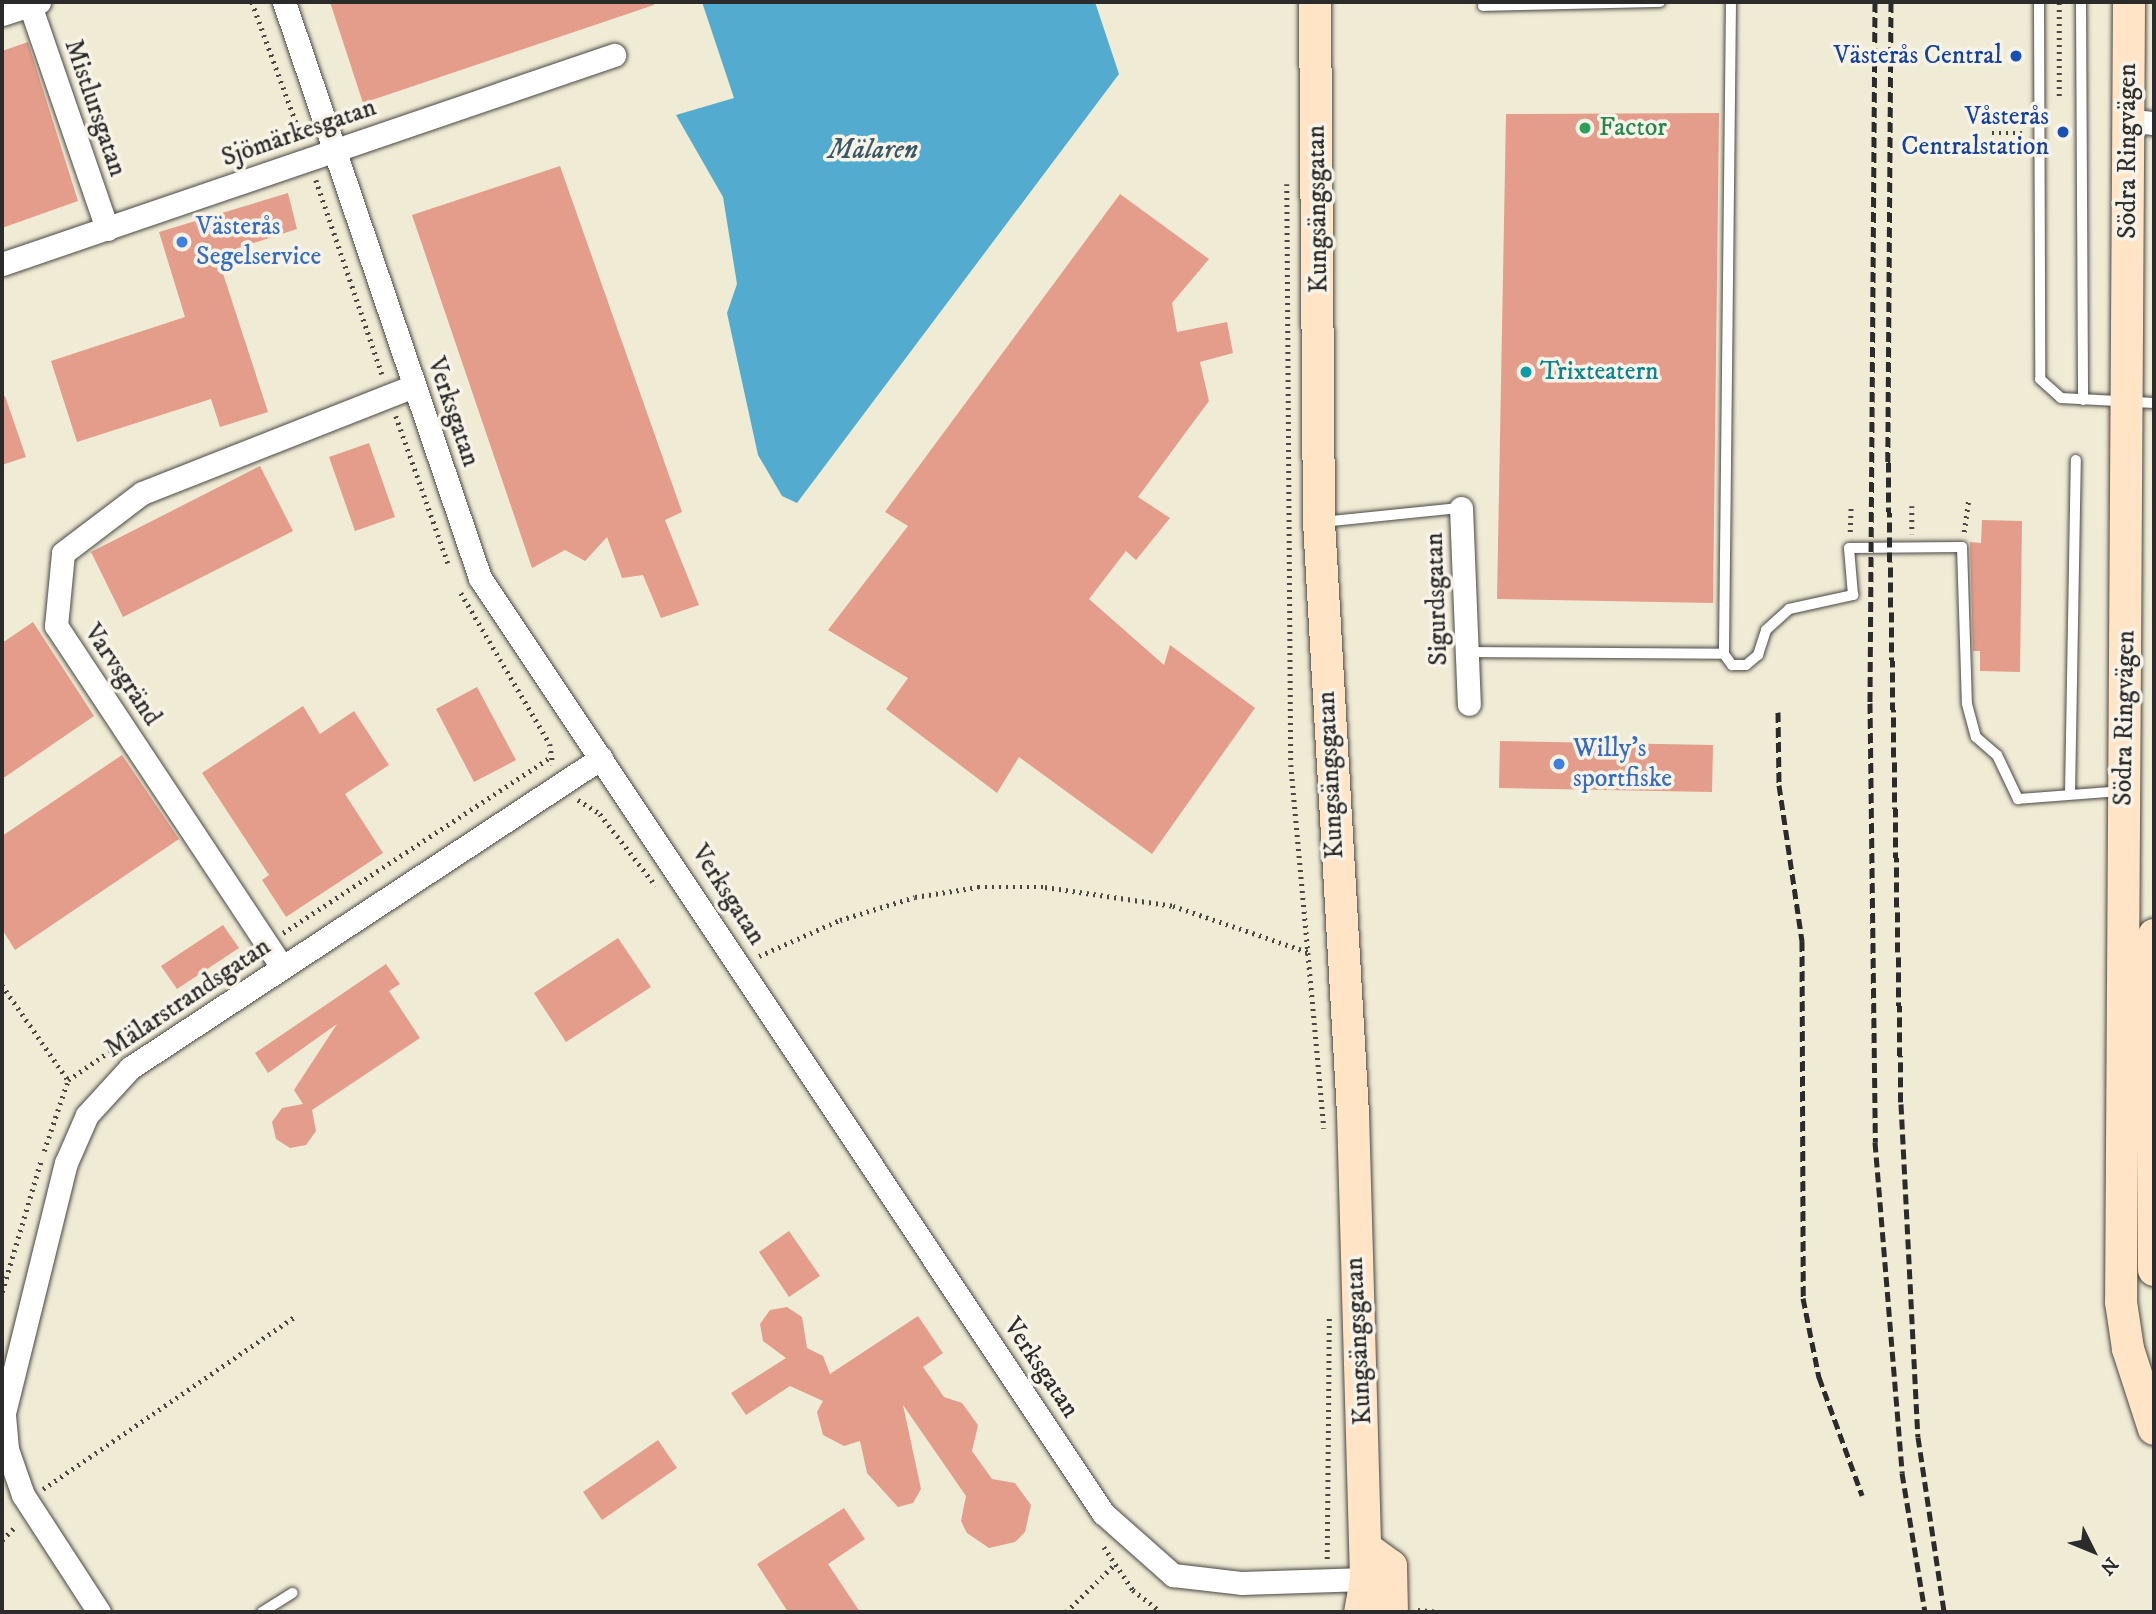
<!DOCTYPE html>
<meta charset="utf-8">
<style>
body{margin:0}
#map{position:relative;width:2156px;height:1614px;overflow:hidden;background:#f0ebd5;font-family:"IM FELL DW Pica",serif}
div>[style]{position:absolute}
.water>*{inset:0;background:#53acd0}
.building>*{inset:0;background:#e49d8b}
.path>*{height:4.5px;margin-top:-2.25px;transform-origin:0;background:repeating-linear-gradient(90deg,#494844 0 2px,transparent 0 7px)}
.roads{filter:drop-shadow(0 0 2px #494844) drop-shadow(0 0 2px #494844)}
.service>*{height:10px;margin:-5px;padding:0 5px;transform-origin:5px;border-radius:5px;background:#fff}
.minor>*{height:23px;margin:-11.5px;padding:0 11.5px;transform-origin:11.5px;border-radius:11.5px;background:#fff}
.secondary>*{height:32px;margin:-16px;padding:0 16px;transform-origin:16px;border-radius:16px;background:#ffe4c6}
.rail>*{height:5px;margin-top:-2.5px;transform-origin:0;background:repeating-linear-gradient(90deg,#2b2b2b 0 10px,transparent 0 15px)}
.dots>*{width:19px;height:19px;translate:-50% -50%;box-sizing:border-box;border:4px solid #f7f3e8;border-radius:50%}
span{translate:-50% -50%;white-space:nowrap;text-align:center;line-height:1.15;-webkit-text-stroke:7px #f7f3e8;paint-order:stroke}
.transit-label{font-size:26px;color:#164399}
.right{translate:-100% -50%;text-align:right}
.street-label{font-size:26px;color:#2b2b2b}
.leisure-label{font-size:26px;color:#27864d}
.left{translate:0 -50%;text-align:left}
.shop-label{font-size:26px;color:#366cbe}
.culture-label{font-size:26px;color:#0d838f}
.water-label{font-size:28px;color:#395865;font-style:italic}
.frame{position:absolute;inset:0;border:4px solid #2b2b2b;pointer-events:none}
.north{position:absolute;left:2058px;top:1516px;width:70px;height:70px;-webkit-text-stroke:5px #f7f3e8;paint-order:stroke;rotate:133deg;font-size:19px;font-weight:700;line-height:28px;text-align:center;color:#2b2b2b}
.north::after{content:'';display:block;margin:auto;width:24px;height:32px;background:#2b2b2b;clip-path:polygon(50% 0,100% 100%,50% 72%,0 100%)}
</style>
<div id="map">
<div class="water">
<div style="clip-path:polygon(702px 2px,1095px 2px,1119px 74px,797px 503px,782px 496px,758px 455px,727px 313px,737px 284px,723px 197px,676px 115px,734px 98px)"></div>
</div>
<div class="building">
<div style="clip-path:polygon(330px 2px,654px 2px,654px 5px,363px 103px)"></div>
<div style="clip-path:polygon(28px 42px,78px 201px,2px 228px,2px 51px)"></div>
<div style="clip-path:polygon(1719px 113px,1713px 603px,1497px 599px,1506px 114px)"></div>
<div style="clip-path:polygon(560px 166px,682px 512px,665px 520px,699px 605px,661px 618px,643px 575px,622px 578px,607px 537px,585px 561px,565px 550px,532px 568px,412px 215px)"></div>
<div style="clip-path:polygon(288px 193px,297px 229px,217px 255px,268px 412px,220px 427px,211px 399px,77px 442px,51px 361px,185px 317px,159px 232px)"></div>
<div style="clip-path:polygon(1120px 194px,1209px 259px,1172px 303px,1177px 332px,1227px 322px,1233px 353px,1200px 362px,1209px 401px,1138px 497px,1170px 518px,1136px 560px,1126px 551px,1089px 599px,1164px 665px,1170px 645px,1255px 708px,1152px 854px,1019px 757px,997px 793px,886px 709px,908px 678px,828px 630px,908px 526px,885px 512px)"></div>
<div style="clip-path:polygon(5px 396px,26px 457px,2px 465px,2px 397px)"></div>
<div style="clip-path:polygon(369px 443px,395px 517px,355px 531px,329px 457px)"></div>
<div style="clip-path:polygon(260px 466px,293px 531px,123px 617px,91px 552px)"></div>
<div style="clip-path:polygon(1982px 520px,2022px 521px,2020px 672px,1980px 671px,1980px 651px,1973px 651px,1970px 542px,1981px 543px)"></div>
<div style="clip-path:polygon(33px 622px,94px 716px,2px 779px,2px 643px)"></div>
<div style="clip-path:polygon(477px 687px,516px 760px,474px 782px,436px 709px)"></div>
<div style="clip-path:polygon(303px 706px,320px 734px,354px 711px,389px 765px,345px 794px,383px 853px,286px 917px,262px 880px,269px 875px,202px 773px)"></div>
<div style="clip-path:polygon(1500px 741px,1713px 745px,1712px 792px,1499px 788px)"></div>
<div style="clip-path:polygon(122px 755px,179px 839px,15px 950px,2px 929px,2px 836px)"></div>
<div style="clip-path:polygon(223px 925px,239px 948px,177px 989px,161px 966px)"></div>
<div style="clip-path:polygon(618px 938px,651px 987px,566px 1042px,534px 993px)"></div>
<div style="clip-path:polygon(386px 964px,400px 984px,389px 991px,420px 1038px,312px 1110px,316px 1131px,306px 1145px,290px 1148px,276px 1139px,272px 1122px,282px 1108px,303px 1104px,294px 1090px,337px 1024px,268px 1073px,255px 1053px)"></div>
<div style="clip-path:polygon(789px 1231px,820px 1276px,789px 1297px,759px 1252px)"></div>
<div style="clip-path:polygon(787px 1307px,802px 1317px,807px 1348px,823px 1356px,830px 1374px,918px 1316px,943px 1353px,923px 1367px,944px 1397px,962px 1403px,978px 1425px,972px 1451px,992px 1479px,1015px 1483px,1031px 1505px,1025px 1532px,1015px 1542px,989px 1548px,967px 1533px,961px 1521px,966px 1496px,903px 1405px,921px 1489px,913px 1503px,898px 1507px,867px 1473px,860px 1441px,844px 1446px,823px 1435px,817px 1412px,823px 1401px,790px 1386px,746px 1415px,731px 1393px,786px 1358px,763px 1341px,760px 1324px,770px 1310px)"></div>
<div style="clip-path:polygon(658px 1440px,677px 1468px,602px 1520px,583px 1492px)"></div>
<div style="clip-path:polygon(844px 1508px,865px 1539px,828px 1564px,860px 1612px,788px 1612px,757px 1564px)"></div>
</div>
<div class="path">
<div style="left:252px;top:2px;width:146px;rotate:69.9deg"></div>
<div style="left:2059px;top:96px;width:94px;rotate:-90deg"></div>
<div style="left:1992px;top:133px;width:31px"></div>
<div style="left:316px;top:180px;width:205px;rotate:71.2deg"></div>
<div style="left:1287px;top:184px;width:581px;rotate:89.61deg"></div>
<div style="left:1291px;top:765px;width:365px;rotate:84.8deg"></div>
<div style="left:396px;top:416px;width:156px;rotate:70.5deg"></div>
<div style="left:1912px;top:506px;width:28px;rotate:90deg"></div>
<div style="left:1850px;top:532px;width:24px;rotate:-88deg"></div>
<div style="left:1964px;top:532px;width:34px;rotate:-82deg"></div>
<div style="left:461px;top:593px;width:175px;rotate:59.5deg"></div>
<div style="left:550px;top:744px;width:21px;rotate:82deg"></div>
<div style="left:578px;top:800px;width:26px;rotate:32deg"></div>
<div style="left:600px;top:814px;width:91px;rotate:52.1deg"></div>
<div style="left:283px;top:933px;width:317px;rotate:-33.3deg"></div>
<div style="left:759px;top:956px;width:89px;rotate:-24deg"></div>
<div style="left:840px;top:920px;width:78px;rotate:-17deg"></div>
<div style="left:915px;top:897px;width:64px;rotate:-9deg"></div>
<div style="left:978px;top:887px;width:67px"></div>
<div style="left:1045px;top:887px;width:129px;rotate:8.4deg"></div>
<div style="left:1173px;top:906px;width:146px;rotate:18.8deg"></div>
<div style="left:2px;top:985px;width:116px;rotate:55.2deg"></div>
<div style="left:44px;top:1151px;width:75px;rotate:-71.3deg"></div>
<div style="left:68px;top:1080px;width:220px;rotate:-34.6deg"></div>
<div style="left:2px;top:1292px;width:138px;rotate:-73.5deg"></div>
<div style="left:43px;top:1489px;width:306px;rotate:-34.4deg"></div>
<div style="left:2px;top:1540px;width:20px;rotate:-45deg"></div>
<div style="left:1104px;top:1547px;width:52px;rotate:56deg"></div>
<div style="left:1133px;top:1590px;width:36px;rotate:38deg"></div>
<div style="left:1327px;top:1559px;width:243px;rotate:-89.5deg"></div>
<div style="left:1418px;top:1610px;width:25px;rotate:5deg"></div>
<div style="left:1066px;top:1612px;width:69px;rotate:-44.4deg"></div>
</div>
<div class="roads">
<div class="service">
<div style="left:1731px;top:2px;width:652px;rotate:90.62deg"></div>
<div style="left:1724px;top:654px;width:14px;rotate:54deg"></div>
<div style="left:1732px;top:665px;width:14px"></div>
<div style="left:1746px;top:665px;width:16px;rotate:-40deg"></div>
<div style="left:1758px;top:655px;width:26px;rotate:-72deg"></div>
<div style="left:1766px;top:630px;width:31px;rotate:-42deg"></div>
<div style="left:1789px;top:609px;width:66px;rotate:-12.3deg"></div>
<div style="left:1853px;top:595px;width:47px;rotate:-94.9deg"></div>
<div style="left:1849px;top:548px;width:113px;rotate:-0.5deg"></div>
<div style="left:1962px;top:547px;width:157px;rotate:88.2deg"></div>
<div style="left:1967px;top:704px;width:34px;rotate:75deg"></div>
<div style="left:1976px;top:737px;width:28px;rotate:41deg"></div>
<div style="left:1997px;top:755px;width:49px;rotate:64.5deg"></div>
<div style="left:2018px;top:799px;width:104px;rotate:-4.4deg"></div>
<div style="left:2039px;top:2px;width:377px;rotate:89.8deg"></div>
<div style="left:2040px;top:379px;width:28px;rotate:42deg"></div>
<div style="left:2061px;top:398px;width:93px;rotate:3.1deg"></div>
<div style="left:2081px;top:2px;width:398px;rotate:89.7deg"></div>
<div style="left:1483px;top:6px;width:177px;rotate:-1.3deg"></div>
<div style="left:1322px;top:522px;width:140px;rotate:-5.8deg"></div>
<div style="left:1467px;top:652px;width:257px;rotate:0.4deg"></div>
<div style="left:2070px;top:794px;width:334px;rotate:-89deg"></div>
<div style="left:262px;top:1612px;width:36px;rotate:-32deg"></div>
</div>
<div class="minor">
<div style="left:284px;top:2px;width:608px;rotate:71.21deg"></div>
<div style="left:480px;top:578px;width:1124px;rotate:56.32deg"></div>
<div style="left:1103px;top:1513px;width:94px;rotate:41.5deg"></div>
<div style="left:1173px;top:1575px;width:68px;rotate:6.7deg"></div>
<div style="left:1241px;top:1583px;width:125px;rotate:-1.8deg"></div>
<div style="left:30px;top:5px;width:237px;rotate:71deg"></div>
<div style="left:2px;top:14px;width:39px;rotate:-18deg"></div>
<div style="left:2128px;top:120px;width:26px;rotate:7deg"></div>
<div style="left:2px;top:264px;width:647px;rotate:-18.86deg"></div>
<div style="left:1461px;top:508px;width:196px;rotate:87.7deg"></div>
<div style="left:282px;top:967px;width:409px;rotate:-123.5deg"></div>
<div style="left:56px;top:626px;width:73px;rotate:-84.5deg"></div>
<div style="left:63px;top:553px;width:99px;rotate:-37.2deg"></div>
<div style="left:142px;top:493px;width:292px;rotate:-21.5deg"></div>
<div style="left:99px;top:1612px;width:140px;rotate:-123deg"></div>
<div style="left:23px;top:1495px;width:49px;rotate:-109.2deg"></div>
<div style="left:7px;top:1449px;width:36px;rotate:-95deg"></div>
<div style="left:4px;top:1413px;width:258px;rotate:-76.1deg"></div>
<div style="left:66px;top:1163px;width:52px;rotate:-66.4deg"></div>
<div style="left:87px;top:1115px;width:64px;rotate:-47.5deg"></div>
<div style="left:130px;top:1068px;width:564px;rotate:-33.35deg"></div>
</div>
<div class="secondary">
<div style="left:1315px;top:2px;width:520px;rotate:89.56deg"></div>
<div style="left:1319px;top:522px;width:592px;rotate:86.71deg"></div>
<div style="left:1353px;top:1113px;width:466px;rotate:88.4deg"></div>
<div style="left:1366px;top:1579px;width:34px;rotate:100deg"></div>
<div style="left:2129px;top:2px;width:1300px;rotate:90.35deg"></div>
<div style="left:2121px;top:1302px;width:48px;rotate:81.5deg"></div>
<div style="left:2128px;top:1349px;width:84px;rotate:72deg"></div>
<div style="left:2154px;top:935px;width:335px;rotate:90deg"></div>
<div style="left:1366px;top:1548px;width:31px;rotate:36deg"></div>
<div style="left:1391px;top:1566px;width:46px;rotate:88.8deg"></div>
</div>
</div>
<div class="rail">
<div style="left:1875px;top:2px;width:701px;rotate:90.41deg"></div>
<div style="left:1870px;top:703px;width:439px;rotate:89.3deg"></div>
<div style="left:1875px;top:1142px;width:332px;rotate:85.3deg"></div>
<div style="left:1902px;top:1473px;width:141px;rotate:80.6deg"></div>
<div style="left:1891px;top:2px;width:460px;rotate:90.4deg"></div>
<div style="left:1888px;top:462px;width:642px;rotate:88.84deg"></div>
<div style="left:1901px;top:1104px;width:333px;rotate:87.1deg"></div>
<div style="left:1918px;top:1437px;width:177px;rotate:81.5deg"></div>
<div style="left:1778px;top:712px;width:73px;rotate:89.2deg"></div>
<div style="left:1779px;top:785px;width:158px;rotate:81.6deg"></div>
<div style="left:1802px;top:941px;width:357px;rotate:89.8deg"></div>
<div style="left:1803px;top:1298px;width:81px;rotate:78.6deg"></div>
<div style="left:1819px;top:1377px;width:126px;rotate:70deg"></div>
</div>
<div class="dots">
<div style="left:2016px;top:56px;background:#1a4fb4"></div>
<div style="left:1585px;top:128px;background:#2e9e5b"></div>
<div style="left:2063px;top:132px;background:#1a4fb4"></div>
<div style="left:182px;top:242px;background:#3f7fe0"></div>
<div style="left:1526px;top:372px;background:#0f9aa8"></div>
<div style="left:1559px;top:764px;background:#3f7fe0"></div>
</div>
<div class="transit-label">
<span class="right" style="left:2002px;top:56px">Västerås Central</span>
<span class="right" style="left:2049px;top:132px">Våsterås<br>Centralstation</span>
</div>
<div class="street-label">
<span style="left:95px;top:108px;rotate:71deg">Mistlursgatan</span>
<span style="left:299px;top:133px;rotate:-19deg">Sjömärkesgatan</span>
<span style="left:2128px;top:151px;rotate:-90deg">Södra Ringvägen</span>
<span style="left:1318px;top:209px;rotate:-91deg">Kungsängsgatan</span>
<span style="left:453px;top:412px;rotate:71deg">Verksgatan</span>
<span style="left:1437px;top:599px;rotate:-92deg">Sigurdsgatan</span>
<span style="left:122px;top:675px;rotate:56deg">Varvsgränd</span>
<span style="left:2125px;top:718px;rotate:-89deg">Södra Ringvägen</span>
<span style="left:1331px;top:775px;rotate:-93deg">Kungsängsgatan</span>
<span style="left:728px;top:895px;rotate:57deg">Verksgatan</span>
<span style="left:188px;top:998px;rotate:-34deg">Mälarstrandsgatan</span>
<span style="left:1359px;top:1341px;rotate:-93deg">Kungsängsgatan</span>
<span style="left:1041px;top:1368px;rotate:56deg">Verksgatan</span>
</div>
<div class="leisure-label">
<span class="left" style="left:1599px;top:128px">Factor</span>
</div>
<div class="shop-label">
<span class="left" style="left:196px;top:242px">Västerås<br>Segelservice</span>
<span class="left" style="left:1573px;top:764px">Willy's<br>sportfiske</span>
</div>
<div class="culture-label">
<span class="left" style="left:1540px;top:372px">Trixteatern</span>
</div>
<div class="water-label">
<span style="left:873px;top:150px">Mälaren</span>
</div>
<div class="frame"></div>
<div class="north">N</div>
</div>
